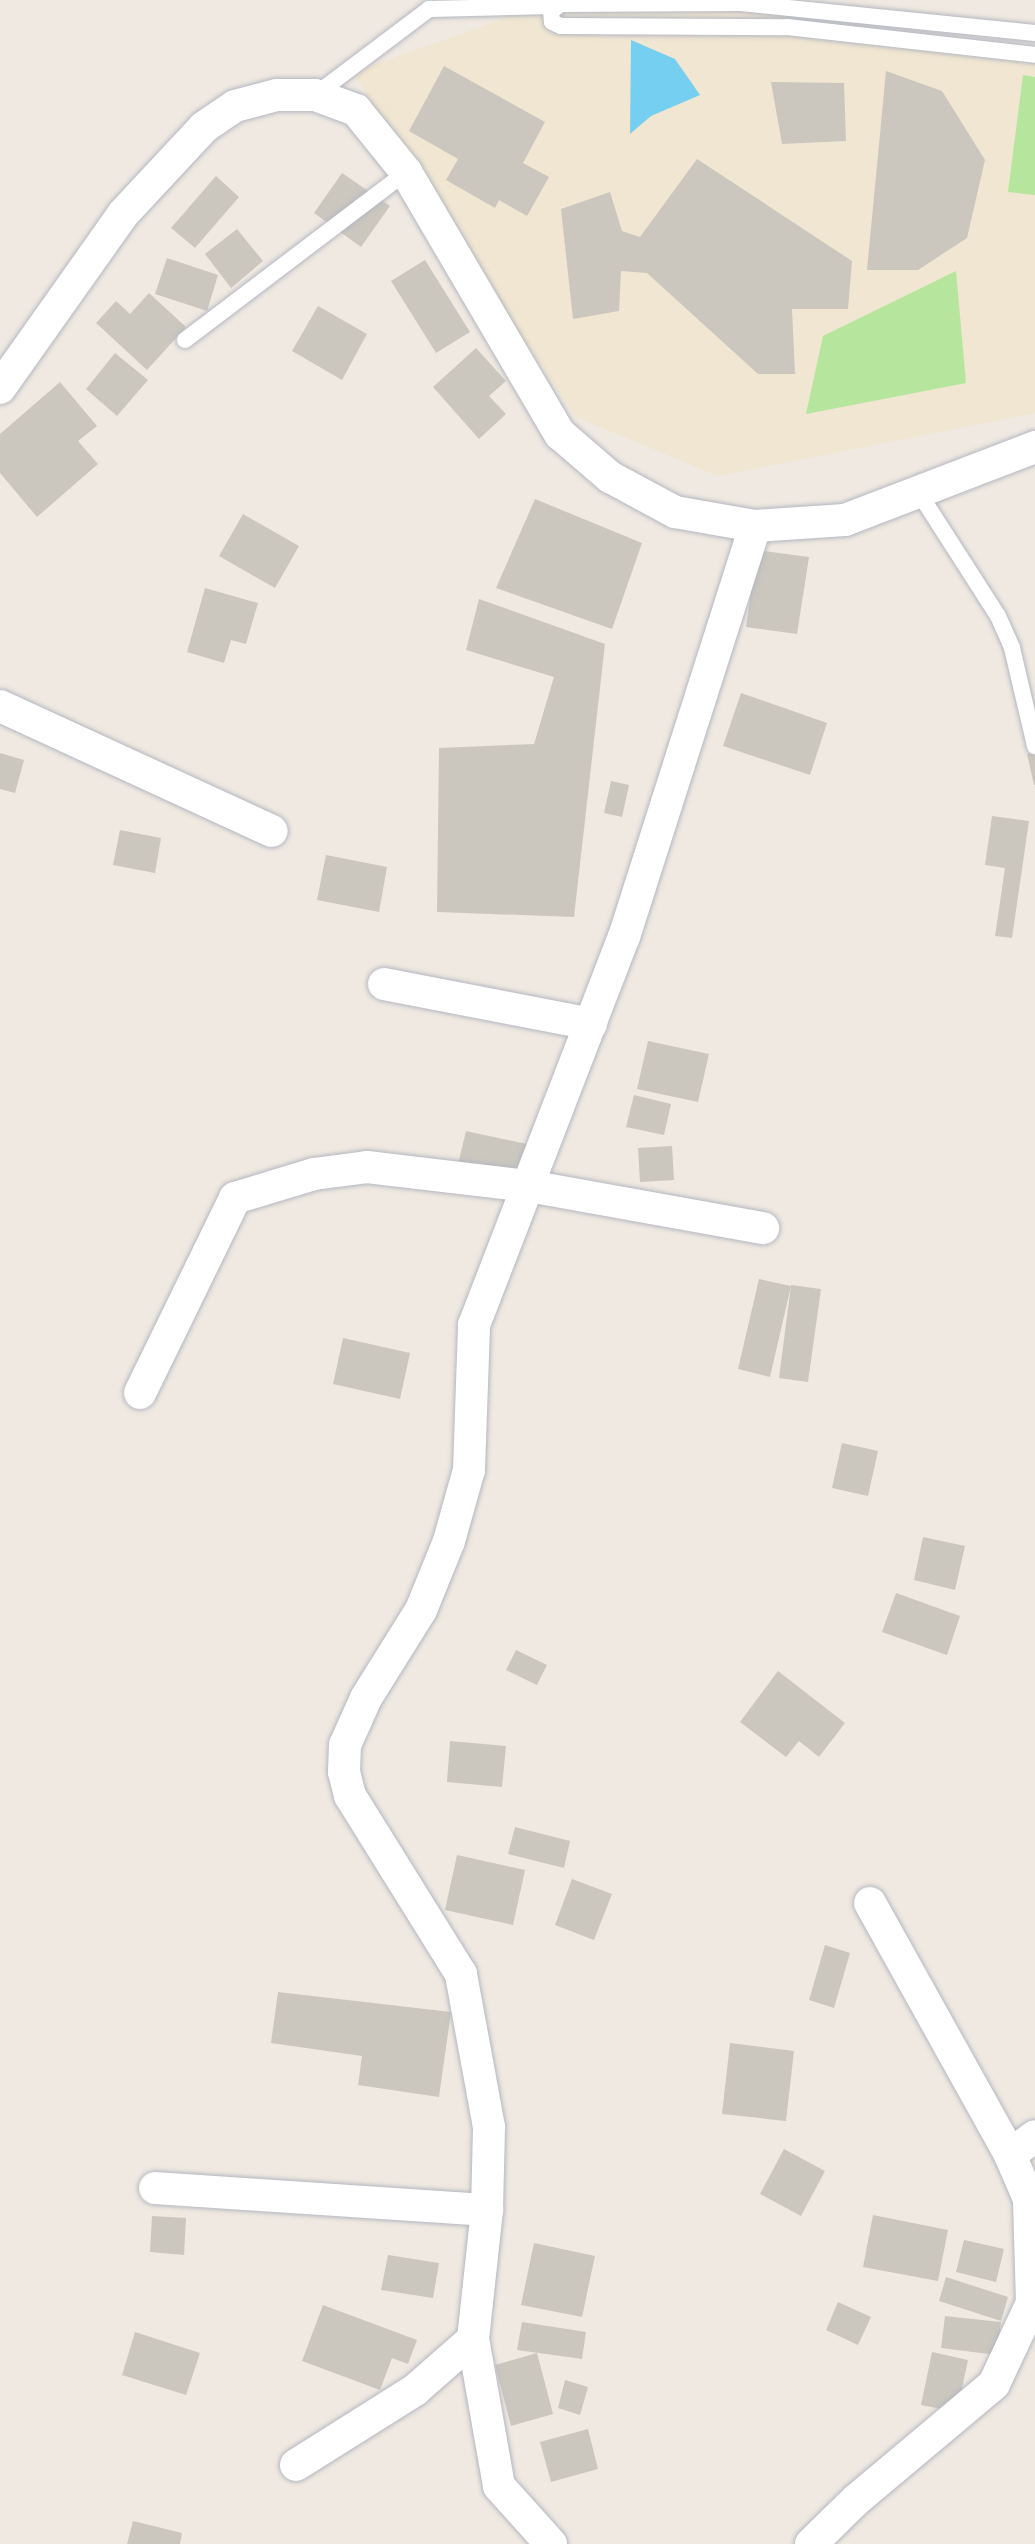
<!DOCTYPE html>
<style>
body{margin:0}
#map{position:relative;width:1035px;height:2544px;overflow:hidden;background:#efe9e1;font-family:Inter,sans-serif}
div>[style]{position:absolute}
.education>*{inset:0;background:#f0e6d1}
.green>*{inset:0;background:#b6e59e}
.water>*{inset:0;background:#75cff0}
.building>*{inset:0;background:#cbc7bf}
.roads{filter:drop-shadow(0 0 2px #b4b7c1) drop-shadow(0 0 2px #b4b7c1)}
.lane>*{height:16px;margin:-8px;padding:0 8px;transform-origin:8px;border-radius:8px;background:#fff}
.street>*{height:32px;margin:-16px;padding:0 16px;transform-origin:16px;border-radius:16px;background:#fff}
span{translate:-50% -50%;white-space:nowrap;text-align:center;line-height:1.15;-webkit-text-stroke:5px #fff;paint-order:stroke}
</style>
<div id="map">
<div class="education">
<div style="clip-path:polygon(535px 8px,730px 9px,1035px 51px,1035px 413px,718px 476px,576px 417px,469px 261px,353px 72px)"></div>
</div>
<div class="green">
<div style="clip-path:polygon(1023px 75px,1035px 77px,1035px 195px,1008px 192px)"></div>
<div style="clip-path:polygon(956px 271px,966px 383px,806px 414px,823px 336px)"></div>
</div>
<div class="water">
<div style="clip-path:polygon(631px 40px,675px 59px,700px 95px,651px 116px,630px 134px)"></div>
</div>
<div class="building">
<div style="clip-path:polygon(444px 66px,545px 122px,523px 163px,549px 177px,527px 216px,499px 200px,495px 208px,446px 180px,458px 159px,409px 131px)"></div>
<div style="clip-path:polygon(886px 71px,942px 91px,985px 160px,967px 238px,918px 270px,867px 270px)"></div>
<div style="clip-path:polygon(771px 82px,844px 83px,846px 141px,782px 144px)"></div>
<div style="clip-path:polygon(697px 159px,852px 261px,848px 309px,792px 309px,795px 374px,758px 374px,647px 273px,621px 271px,619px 311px,573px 319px,561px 209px,610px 192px,622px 231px,640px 237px)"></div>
<div style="clip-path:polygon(342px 173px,390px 206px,361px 247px,314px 213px)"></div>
<div style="clip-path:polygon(216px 176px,239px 197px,195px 248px,171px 228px)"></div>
<div style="clip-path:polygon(237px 229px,263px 261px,231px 288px,205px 254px)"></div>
<div style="clip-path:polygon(167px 258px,218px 275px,207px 311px,155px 294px)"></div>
<div style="clip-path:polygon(425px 260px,470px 332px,436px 353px,391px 281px)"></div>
<div style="clip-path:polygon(149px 293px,186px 327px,147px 370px,96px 323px,116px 301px,130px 314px)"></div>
<div style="clip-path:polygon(318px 306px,367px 334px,342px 380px,292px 351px)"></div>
<div style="clip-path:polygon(476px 348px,506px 381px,489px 396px,506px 414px,479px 439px,433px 387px)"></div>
<div style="clip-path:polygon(115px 353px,148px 380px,117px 416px,86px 389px)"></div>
<div style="clip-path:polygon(60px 382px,97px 426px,78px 441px,98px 464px,37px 517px,0 473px,0 434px)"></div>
<div style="clip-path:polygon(535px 499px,642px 543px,612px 629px,496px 588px)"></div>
<div style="clip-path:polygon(243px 514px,299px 546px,275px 588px,219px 556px)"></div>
<div style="clip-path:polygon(757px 550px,809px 557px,797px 634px,746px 627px)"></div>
<div style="clip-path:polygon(205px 588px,258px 603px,246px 644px,231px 640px,224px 663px,187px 652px)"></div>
<div style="clip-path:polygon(479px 599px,605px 644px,574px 917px,437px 912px,439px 748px,534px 744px,554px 677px,466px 650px)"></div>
<div style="clip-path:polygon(741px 693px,827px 723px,810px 775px,723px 746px)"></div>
<div style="clip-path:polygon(1035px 752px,1035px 785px,1034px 785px,1027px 754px)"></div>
<div style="clip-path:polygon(0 753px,24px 760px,15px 793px,0 789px)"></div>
<div style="clip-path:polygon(611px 781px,629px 785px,622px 817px,604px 813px)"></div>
<div style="clip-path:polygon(992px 816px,1029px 821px,1012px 938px,995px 936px,1005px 868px,985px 865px)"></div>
<div style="clip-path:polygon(120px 830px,161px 838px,155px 873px,113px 865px)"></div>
<div style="clip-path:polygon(326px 855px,387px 867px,379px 912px,317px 900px)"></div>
<div style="clip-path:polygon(648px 1041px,709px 1054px,698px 1102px,637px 1089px)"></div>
<div style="clip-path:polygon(634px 1095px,671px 1104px,664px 1135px,626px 1127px)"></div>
<div style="clip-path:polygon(466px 1131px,531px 1145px,524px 1178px,458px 1164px)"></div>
<div style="clip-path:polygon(672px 1146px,674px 1180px,640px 1182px,638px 1148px)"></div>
<div style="clip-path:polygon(759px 1279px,791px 1286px,770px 1377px,738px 1369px)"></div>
<div style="clip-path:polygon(791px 1285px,821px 1289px,808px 1382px,779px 1378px)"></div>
<div style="clip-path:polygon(343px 1338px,410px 1353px,400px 1399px,333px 1384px)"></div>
<div style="clip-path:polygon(842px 1443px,878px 1451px,868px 1496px,832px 1488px)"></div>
<div style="clip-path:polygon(923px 1537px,965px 1546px,955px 1590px,914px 1580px)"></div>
<div style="clip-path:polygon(896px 1593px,960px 1616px,947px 1655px,882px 1632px)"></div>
<div style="clip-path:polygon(516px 1650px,547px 1665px,537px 1685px,506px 1670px)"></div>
<div style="clip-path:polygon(778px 1671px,845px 1723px,819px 1757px,799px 1741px,786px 1757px,740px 1722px)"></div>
<div style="clip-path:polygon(450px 1741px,506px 1746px,502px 1787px,447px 1782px)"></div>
<div style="clip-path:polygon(515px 1827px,570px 1841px,564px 1868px,508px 1854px)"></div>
<div style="clip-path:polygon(457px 1855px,525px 1870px,513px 1925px,445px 1910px)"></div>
<div style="clip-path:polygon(572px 1879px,612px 1894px,594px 1940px,555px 1925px)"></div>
<div style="clip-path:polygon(825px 1945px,850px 1953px,834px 2008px,809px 2000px)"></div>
<div style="clip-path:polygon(278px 1992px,451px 2012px,439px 2097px,358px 2085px,362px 2056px,271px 2043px)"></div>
<div style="clip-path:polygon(730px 2043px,794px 2051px,786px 2121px,722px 2114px)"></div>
<div style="clip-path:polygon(784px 2149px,825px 2171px,801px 2216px,760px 2194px)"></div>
<div style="clip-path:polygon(873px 2215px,948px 2230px,938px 2281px,863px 2267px)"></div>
<div style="clip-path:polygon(152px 2216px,186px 2218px,184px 2255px,150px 2252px)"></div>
<div style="clip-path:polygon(964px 2240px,1004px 2249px,996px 2282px,956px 2272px)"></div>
<div style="clip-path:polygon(534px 2243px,595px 2256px,582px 2317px,521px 2305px)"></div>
<div style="clip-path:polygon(388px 2255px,439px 2263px,433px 2298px,381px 2290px)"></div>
<div style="clip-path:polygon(946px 2277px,1008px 2297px,1001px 2321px,939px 2301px)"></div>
<div style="clip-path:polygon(838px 2302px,871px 2317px,858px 2345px,826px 2330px)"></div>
<div style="clip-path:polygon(323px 2305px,417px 2340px,408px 2364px,392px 2358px,380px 2390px,302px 2361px)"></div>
<div style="clip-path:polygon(945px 2316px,1001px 2322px,997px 2355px,941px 2348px)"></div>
<div style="clip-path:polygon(522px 2322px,586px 2332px,582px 2359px,517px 2350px)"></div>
<div style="clip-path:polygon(135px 2332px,200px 2353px,186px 2395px,122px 2375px)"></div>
<div style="clip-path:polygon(932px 2352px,968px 2360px,957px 2412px,921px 2405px)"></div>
<div style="clip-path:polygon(537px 2353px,553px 2414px,511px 2426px,495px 2365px)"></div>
<div style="clip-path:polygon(565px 2380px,588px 2387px,580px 2415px,558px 2408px)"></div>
<div style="clip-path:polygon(588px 2429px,598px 2469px,551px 2482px,540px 2442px)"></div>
<div style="clip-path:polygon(133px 2521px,182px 2533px,180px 2544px,127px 2544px)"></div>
</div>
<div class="roads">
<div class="lane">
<div style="left:1035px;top:33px;width:298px;rotate:-174.2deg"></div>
<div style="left:739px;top:3px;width:178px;rotate:179.7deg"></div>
<div style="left:561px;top:4px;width:12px;rotate:145deg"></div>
<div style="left:551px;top:11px;width:11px;rotate:85deg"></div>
<div style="left:552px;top:22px;width:10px;rotate:24deg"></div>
<div style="left:561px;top:26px;width:226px;rotate:0.3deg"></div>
<div style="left:787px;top:27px;width:250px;rotate:6.4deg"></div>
<div style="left:315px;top:95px;width:143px;rotate:-37deg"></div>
<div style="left:429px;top:9px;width:125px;rotate:-1.4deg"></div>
<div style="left:185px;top:340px;width:278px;rotate:-37.2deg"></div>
<div style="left:919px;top:493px;width:146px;rotate:57.3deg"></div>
<div style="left:998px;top:616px;width:35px;rotate:66deg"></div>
<div style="left:1012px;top:648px;width:101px;rotate:76.8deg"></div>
</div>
<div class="street">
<div style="left:0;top:388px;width:213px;rotate:-54.7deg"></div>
<div style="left:123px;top:214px;width:119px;rotate:-47deg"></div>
<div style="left:204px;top:127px;width:37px;rotate:-34deg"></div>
<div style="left:235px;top:106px;width:43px;rotate:-14.7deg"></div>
<div style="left:277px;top:95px;width:38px"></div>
<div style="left:315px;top:95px;width:44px;rotate:20.1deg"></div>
<div style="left:356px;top:110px;width:80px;rotate:51.1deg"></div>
<div style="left:406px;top:172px;width:304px;rotate:59.6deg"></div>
<div style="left:560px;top:434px;width:66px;rotate:40.7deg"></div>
<div style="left:610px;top:477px;width:74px;rotate:28.3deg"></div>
<div style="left:675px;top:512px;width:81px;rotate:9.9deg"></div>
<div style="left:755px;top:526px;width:90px;rotate:-3.8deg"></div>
<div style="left:845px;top:520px;width:204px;rotate:-21deg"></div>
<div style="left:0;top:706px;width:299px;rotate:24.7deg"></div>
<div style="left:384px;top:984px;width:211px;rotate:10.9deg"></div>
<div style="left:140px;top:1393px;width:217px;rotate:-64deg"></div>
<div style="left:235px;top:1198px;width:83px;rotate:-16.9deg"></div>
<div style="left:314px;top:1174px;width:53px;rotate:-7.5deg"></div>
<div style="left:367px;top:1167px;width:163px;rotate:6.7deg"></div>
<div style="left:529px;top:1186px;width:238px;rotate:10.2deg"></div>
<div style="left:870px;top:1903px;width:288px;rotate:60.9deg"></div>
<div style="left:155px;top:2188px;width:333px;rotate:3.8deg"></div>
<div style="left:296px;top:2465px;width:141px;rotate:-32.2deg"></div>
<div style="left:415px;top:2390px;width:77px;rotate:-41.3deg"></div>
<div style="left:551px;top:2544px;width:78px;rotate:-131.9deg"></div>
<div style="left:499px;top:2486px;width:149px;rotate:-100deg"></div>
<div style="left:473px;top:2339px;width:130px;rotate:-83.8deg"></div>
<div style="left:487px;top:2210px;width:83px;rotate:-88.6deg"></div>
<div style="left:489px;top:2127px;width:156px;rotate:-100.4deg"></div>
<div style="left:461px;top:1974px;width:210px;rotate:-121.9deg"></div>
<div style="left:350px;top:1796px;width:25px;rotate:-104deg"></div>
<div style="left:344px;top:1772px;width:27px;rotate:-88deg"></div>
<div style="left:345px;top:1745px;width:51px;rotate:-65.9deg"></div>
<div style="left:366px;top:1698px;width:104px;rotate:-58deg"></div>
<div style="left:421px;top:1610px;width:74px;rotate:-67.9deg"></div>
<div style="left:449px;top:1541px;width:74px;rotate:-74.3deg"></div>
<div style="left:469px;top:1470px;width:145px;rotate:-88deg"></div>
<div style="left:474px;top:1325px;width:416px;rotate:-68.9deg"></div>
<div style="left:624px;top:937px;width:431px;rotate:-72.3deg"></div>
<div style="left:811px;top:2544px;width:63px;rotate:-44.4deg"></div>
<div style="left:856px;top:2500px;width:180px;rotate:-40deg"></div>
<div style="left:994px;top:2384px;width:89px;rotate:-64.9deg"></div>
<div style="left:1032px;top:2303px;width:104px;rotate:-91.7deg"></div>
<div style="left:1029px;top:2199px;width:48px;rotate:-113.4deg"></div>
<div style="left:1010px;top:2155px;width:31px;rotate:-37deg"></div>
</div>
</div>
</div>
